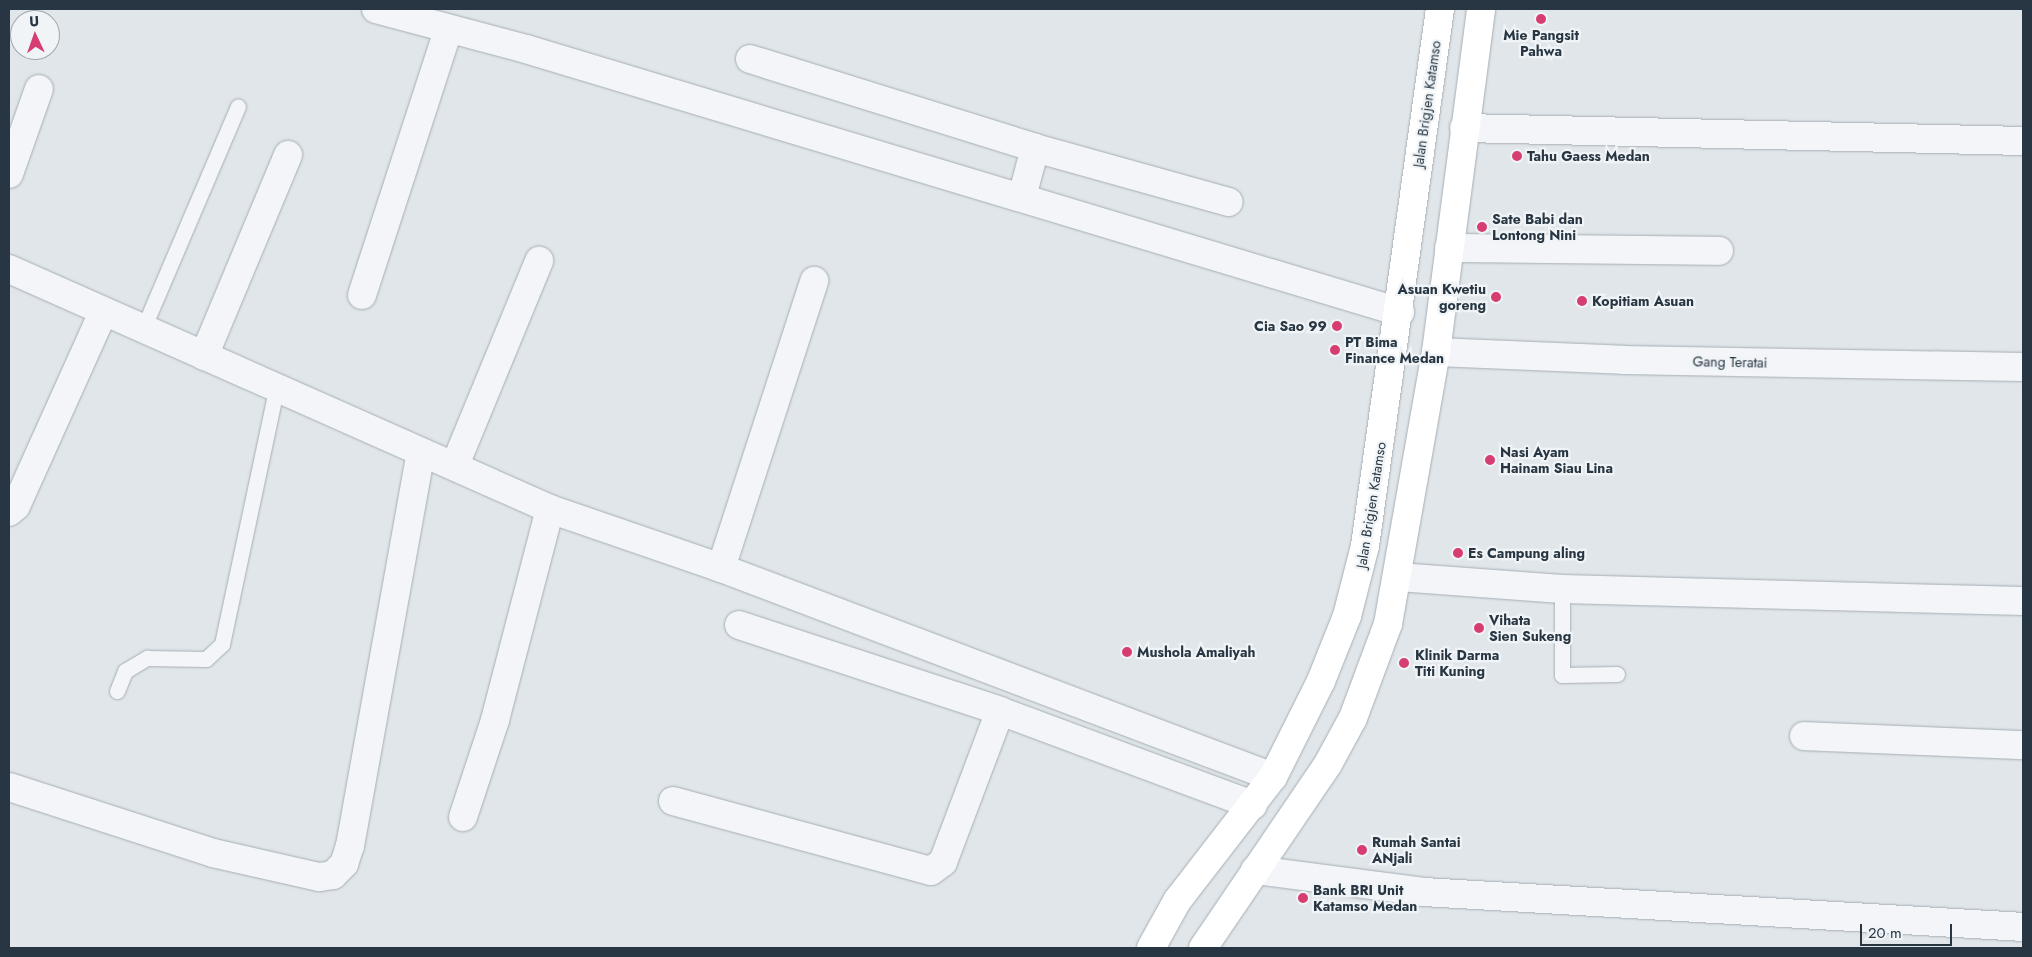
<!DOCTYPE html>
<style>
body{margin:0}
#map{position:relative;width:2032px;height:957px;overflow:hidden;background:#e0e6ea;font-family:Jost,sans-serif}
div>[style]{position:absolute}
.roads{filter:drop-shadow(0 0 1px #a5aeb4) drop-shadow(0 0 1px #a5aeb4)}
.service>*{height:15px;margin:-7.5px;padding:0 7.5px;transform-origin:7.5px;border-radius:7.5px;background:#f3f5f8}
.minor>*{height:28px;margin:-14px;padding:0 14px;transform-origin:14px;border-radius:14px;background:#f3f5f8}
.primary>*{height:28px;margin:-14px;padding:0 14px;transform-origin:14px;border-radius:14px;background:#fff}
.dots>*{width:14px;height:14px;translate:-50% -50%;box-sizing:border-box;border:2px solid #f0f4f7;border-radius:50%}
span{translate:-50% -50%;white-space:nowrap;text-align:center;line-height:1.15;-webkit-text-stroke:4.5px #f0f4f7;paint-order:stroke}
.poi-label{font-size:14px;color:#273642;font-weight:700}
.left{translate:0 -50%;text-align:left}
.right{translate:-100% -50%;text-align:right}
.street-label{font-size:14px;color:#273642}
.frame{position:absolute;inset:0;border:10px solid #273642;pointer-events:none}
.north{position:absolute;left:10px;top:10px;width:50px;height:50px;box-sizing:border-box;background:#f0f4f7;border:1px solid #a0a8af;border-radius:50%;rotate:357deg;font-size:14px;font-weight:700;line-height:20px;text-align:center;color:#273642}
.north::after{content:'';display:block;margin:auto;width:18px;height:22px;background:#d63d71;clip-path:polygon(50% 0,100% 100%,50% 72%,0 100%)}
.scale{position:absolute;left:1860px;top:924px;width:92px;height:22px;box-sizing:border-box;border:2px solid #273642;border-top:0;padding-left:6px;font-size:15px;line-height:18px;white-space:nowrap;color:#273642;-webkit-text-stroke:4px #f0f4f7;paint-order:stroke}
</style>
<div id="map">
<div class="roads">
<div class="service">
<div style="left:143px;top:329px;width:242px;rotate:-66.9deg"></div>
<div style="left:1562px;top:589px;width:86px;rotate:90deg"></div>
<div style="left:1562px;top:675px;width:55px;rotate:-1deg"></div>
<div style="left:117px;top:691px;width:22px;rotate:-68deg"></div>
<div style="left:125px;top:671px;width:26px;rotate:-31deg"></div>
<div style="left:147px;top:658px;width:59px;rotate:1deg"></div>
<div style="left:206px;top:659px;width:22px;rotate:-43deg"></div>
<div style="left:222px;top:644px;width:259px;rotate:-78deg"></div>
</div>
<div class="minor">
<div style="left:376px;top:9px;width:155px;rotate:14.9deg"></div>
<div style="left:526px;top:49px;width:913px;rotate:16.75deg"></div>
<div style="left:750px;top:59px;width:299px;rotate:17.3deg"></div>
<div style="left:1035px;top:148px;width:201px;rotate:15.6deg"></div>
<div style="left:1464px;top:128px;width:559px;rotate:1.33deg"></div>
<div style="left:9px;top:174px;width:90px;rotate:-70.6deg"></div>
<div style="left:1022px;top:197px;width:51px;rotate:-75.1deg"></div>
<div style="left:1449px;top:248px;width:270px;rotate:0.6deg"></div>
<div style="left:9px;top:269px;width:592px;rotate:23.92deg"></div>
<div style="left:550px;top:509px;width:181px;rotate:19deg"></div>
<div style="left:721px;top:568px;width:590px;rotate:20.74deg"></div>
<div style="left:362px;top:295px;width:278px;rotate:-72deg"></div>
<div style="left:1436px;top:352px;width:187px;rotate:2.4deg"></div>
<div style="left:1623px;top:360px;width:400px;rotate:1deg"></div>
<div style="left:204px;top:356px;width:218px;rotate:-67.3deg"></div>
<div style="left:455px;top:465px;width:221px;rotate:-67.6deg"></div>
<div style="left:9px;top:512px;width:9px;rotate:-41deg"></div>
<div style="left:16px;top:506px;width:213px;rotate:-65.8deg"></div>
<div style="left:721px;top:568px;width:302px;rotate:-72deg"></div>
<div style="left:1398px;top:577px;width:164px;rotate:4.2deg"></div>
<div style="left:1562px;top:589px;width:461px;rotate:1.5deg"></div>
<div style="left:739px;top:625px;width:275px;rotate:18.2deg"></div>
<div style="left:1000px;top:711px;width:270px;rotate:20.4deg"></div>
<div style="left:1804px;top:736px;width:219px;rotate:2.4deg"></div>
<div style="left:9px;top:787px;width:214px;rotate:17.9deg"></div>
<div style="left:213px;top:853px;width:109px;rotate:12.8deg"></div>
<div style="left:319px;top:877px;width:14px;rotate:-8deg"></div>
<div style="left:333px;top:875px;width:16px;rotate:-45deg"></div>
<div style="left:344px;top:864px;width:19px;rotate:-72deg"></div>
<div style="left:350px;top:846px;width:400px;rotate:-79.8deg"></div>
<div style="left:673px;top:801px;width:267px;rotate:15.2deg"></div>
<div style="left:931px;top:871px;width:15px;rotate:-37deg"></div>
<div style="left:943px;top:862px;width:161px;rotate:-69.3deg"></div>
<div style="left:463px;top:817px;width:102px;rotate:-71.7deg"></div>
<div style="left:495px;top:720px;width:218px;rotate:-75.4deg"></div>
<div style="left:1255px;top:870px;width:170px;rotate:7.4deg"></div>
<div style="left:1424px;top:892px;width:600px;rotate:3.34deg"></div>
</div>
<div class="primary">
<div style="left:1151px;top:948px;width:54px;rotate:-61deg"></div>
<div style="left:1177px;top:901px;width:157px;rotate:-52.3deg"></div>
<div style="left:1273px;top:777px;width:107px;rotate:-63.4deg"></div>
<div style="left:1321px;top:681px;width:70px;rotate:-68.2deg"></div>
<div style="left:1347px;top:616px;width:72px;rotate:-75.6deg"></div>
<div style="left:1365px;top:546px;width:542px;rotate:-82.05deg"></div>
<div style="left:1203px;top:948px;width:222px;rotate:-55.8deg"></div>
<div style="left:1328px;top:764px;width:52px;rotate:-61.5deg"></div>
<div style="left:1353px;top:718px;width:100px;rotate:-69.6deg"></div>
<div style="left:1388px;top:624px;width:276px;rotate:-80deg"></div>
<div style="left:1436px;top:352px;width:346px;rotate:-82.5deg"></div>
</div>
</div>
<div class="dots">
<div style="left:1541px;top:19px;background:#d63d71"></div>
<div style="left:1517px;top:156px;background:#d63d71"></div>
<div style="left:1482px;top:227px;background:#d63d71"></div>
<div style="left:1496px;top:297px;background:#d63d71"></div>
<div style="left:1582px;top:301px;background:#d63d71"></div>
<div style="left:1337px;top:326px;background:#d63d71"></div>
<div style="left:1335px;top:350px;background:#d63d71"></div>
<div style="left:1490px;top:460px;background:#d63d71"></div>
<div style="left:1458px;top:553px;background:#d63d71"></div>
<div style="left:1479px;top:628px;background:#d63d71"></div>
<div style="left:1127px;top:652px;background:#d63d71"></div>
<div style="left:1404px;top:663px;background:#d63d71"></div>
<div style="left:1362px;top:850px;background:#d63d71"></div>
<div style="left:1303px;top:898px;background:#d63d71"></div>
</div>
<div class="poi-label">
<span style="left:1541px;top:43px">Mie Pangsit<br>Pahwa</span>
<span class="left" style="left:1527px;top:156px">Tahu Gaess Medan</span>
<span class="left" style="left:1492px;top:227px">Sate Babi dan<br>Lontong Nini</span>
<span class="right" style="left:1486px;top:297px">Asuan Kwetiu<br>goreng</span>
<span class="left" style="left:1592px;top:301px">Kopitiam Asuan</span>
<span class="right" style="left:1327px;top:326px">Cia Sao 99</span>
<span class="left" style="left:1345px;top:350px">PT Bima<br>Finance Medan</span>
<span class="left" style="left:1500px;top:460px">Nasi Ayam<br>Hainam Siau Lina</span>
<span class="left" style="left:1468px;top:553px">Es Campung aling</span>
<span class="left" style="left:1489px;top:628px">Vihata<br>Sien Sukeng</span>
<span class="left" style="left:1137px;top:652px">Mushola Amaliyah</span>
<span class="left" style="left:1415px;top:663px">Klinik Darma<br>Titi Kuning</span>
<span class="left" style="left:1372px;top:850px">Rumah Santai<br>ANjali</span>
<span class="left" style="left:1313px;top:898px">Bank BRI Unit<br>Katamso Medan</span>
</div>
<div class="street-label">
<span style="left:1427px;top:104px;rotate:-82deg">Jalan Brigjen Katamso</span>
<span style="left:1730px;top:362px;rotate:1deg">Gang Teratai</span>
<span style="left:1371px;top:505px;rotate:-81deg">Jalan Brigjen Katamso</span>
</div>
<div class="frame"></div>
<div class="north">U</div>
<div class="scale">20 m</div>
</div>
